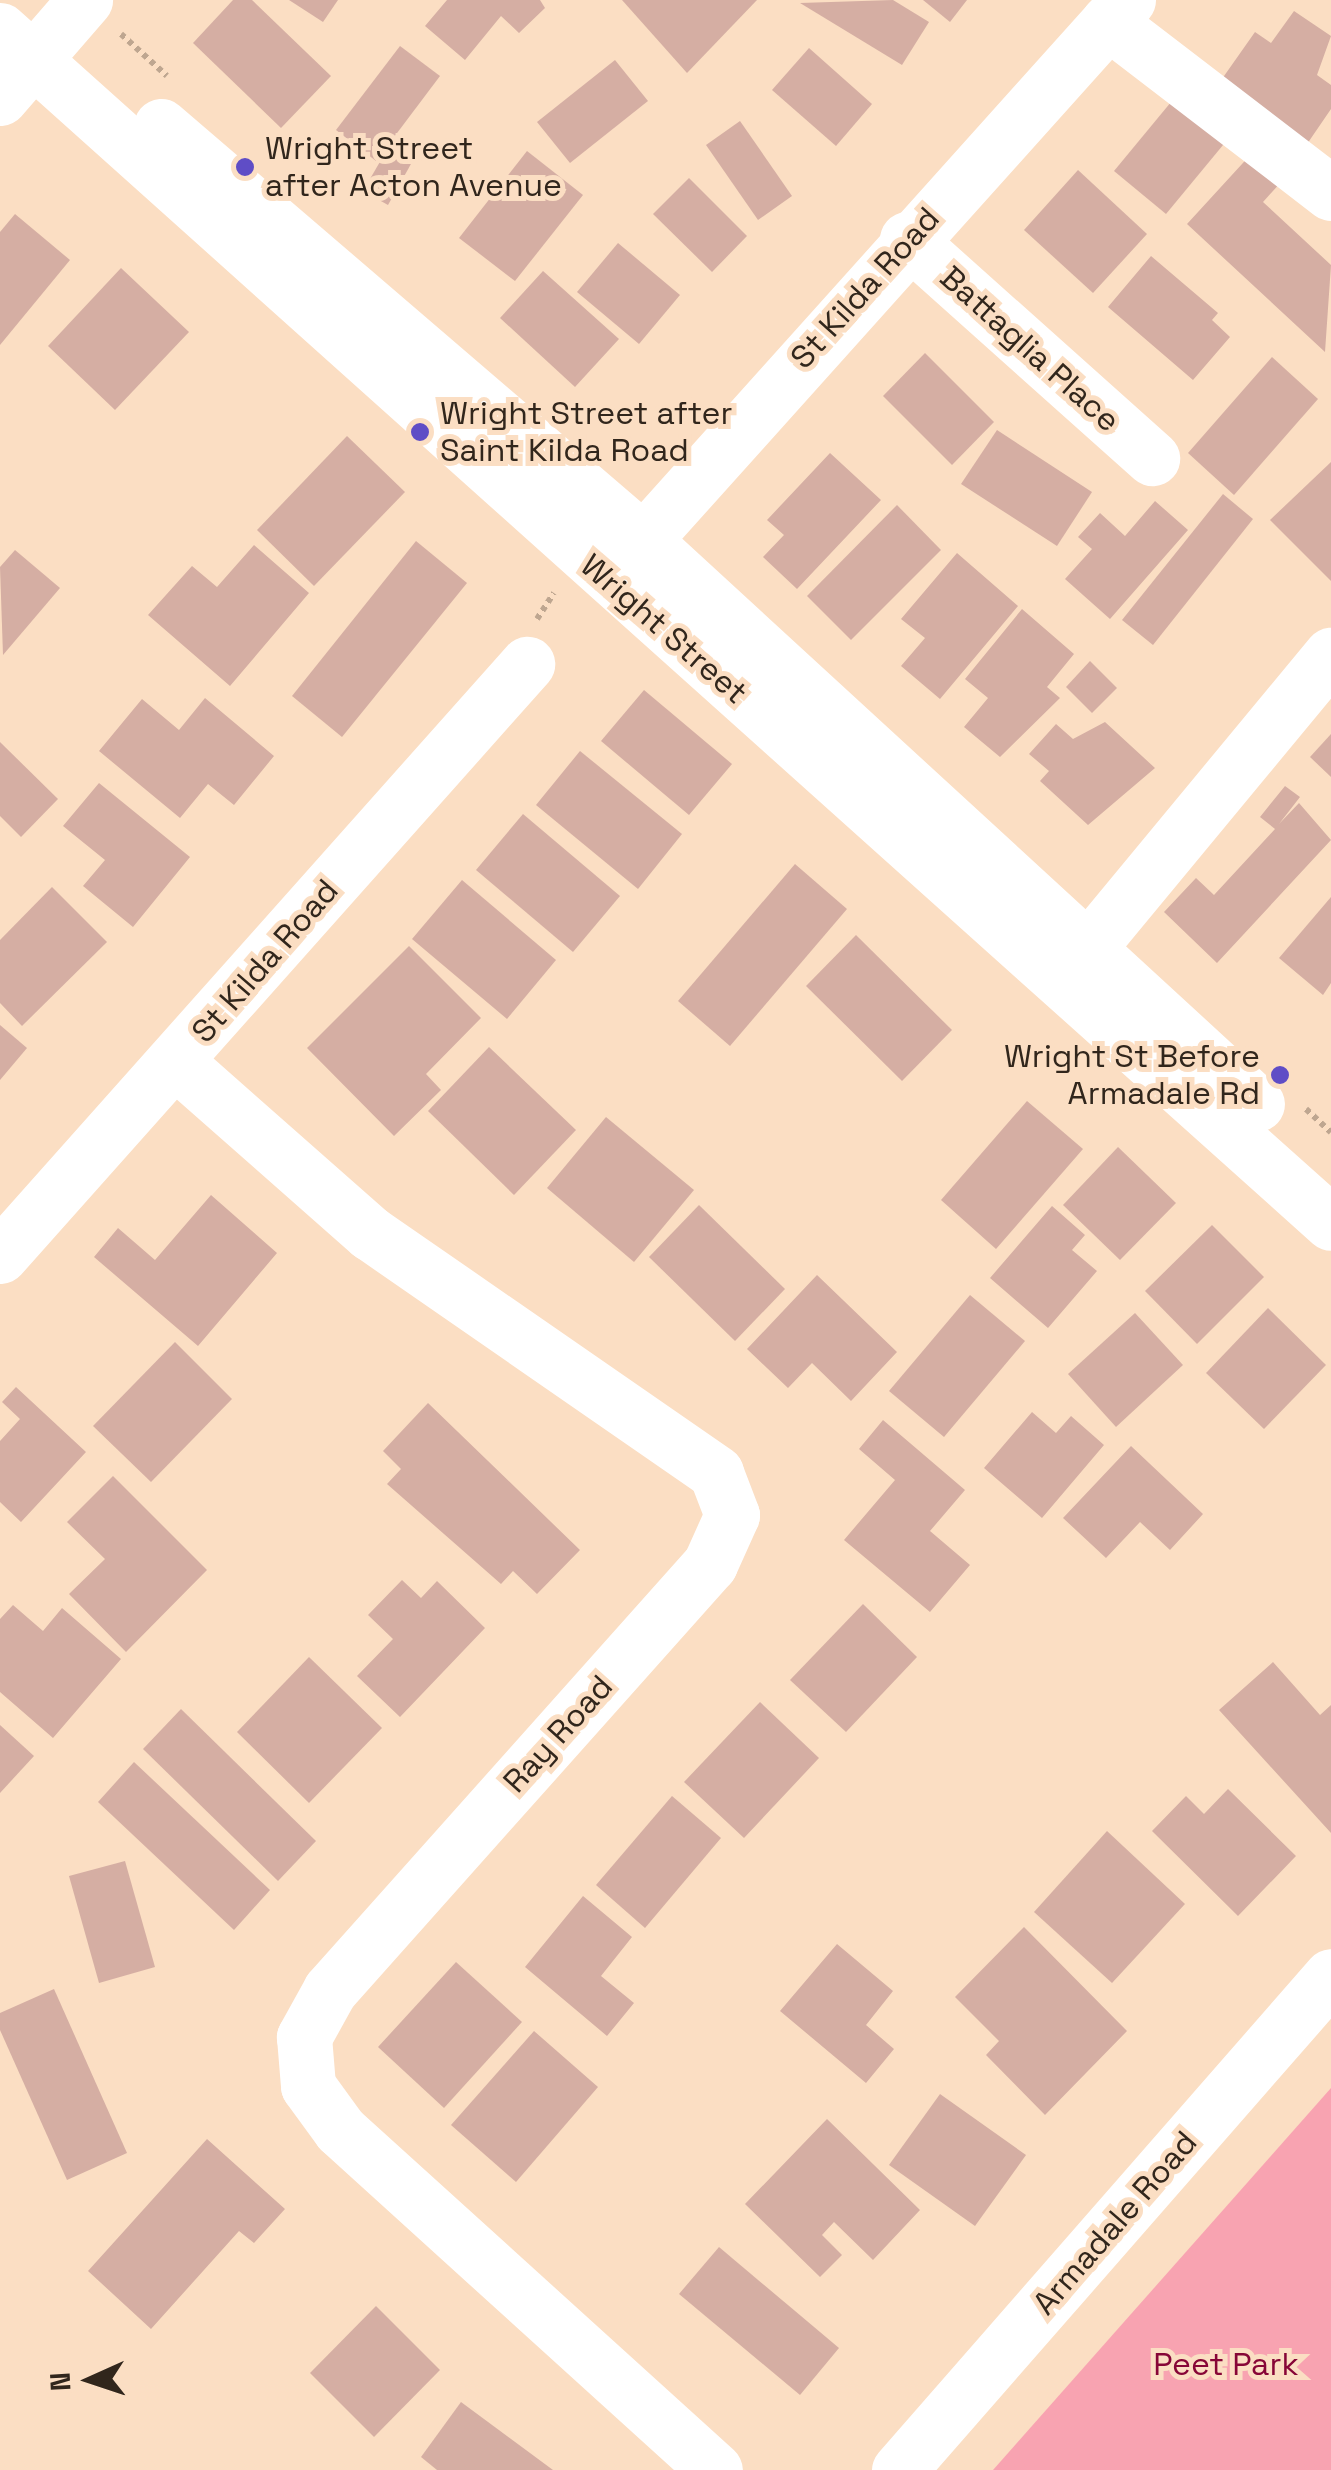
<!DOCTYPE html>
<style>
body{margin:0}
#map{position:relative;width:1331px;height:2470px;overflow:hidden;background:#fbdec3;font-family:"Space Grotesk",sans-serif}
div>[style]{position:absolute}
.green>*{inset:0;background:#f8a3b1}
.building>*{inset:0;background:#d5aea3}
.path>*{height:6px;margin-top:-3px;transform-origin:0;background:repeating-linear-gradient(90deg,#bea690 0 5px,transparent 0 10px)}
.minor>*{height:55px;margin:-27.5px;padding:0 27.5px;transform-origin:27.5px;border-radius:27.5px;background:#fff}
.dots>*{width:28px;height:28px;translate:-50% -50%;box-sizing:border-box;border:5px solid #fbdec3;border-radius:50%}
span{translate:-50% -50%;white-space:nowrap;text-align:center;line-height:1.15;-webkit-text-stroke:10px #fbdec3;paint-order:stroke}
.poi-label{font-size:32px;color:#31261c}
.left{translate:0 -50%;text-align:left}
.right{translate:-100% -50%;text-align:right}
.street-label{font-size:32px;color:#31261c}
.park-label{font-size:32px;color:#870637}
.north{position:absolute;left:40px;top:2330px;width:100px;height:100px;-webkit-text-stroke:8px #fbdec3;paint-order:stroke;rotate:267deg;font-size:28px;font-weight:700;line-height:40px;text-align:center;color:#31261c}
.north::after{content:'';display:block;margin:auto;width:35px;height:45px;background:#31261c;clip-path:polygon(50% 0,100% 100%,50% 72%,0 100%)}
</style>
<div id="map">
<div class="green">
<div style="clip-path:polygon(1331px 2088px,1331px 2470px,993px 2470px)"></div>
</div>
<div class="building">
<div style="clip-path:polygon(233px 0,252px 0,331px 76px,281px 128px,193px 43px)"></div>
<div style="clip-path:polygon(289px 0,338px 0,323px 22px)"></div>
<div style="clip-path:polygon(447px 0,540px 0,545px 8px,519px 33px,501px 16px,465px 60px,425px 26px)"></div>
<div style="clip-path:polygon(622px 0,757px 0,687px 73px)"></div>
<div style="clip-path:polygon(893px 0,929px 22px,902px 65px,800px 3px)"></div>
<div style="clip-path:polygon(923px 0,967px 0,950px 22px)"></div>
<div style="clip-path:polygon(1294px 11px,1331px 36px,1317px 75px,1331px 85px,1331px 109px,1305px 147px,1217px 86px,1255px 32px,1271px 43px)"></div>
<div style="clip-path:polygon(400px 46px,440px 76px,376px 161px,336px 130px)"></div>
<div style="clip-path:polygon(809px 48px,872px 104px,836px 146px,772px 90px)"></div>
<div style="clip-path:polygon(615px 60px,648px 101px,570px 163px,537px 122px)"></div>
<div style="clip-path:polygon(1176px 96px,1228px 139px,1166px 214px,1114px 171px)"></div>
<div style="clip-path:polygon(740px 121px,792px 196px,758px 220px,706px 145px)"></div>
<div style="clip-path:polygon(392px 141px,416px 155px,388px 205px,363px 191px)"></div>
<div style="clip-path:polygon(527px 151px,583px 195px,515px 281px,459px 238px)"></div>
<div style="clip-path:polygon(1253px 152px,1282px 181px,1263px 202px,1331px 265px,1325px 352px,1187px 224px)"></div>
<div style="clip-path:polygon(1078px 170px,1147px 234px,1093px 293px,1024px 230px)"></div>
<div style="clip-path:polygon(689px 178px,747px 236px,712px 272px,653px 214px)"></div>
<div style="clip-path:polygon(15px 214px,70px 260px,0 345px,0 232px)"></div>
<div style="clip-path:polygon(618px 243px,680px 295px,639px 344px,577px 292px)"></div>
<div style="clip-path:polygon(1151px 256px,1218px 313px,1212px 320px,1230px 337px,1193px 380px,1108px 307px)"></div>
<div style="clip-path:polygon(121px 268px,189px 332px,115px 410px,48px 346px)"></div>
<div style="clip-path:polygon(543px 271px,619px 339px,575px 387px,500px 318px)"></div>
<div style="clip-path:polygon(925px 353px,994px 422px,952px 465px,883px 396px)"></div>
<div style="clip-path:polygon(1272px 357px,1318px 399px,1234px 495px,1188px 453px)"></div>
<div style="clip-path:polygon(997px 430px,1092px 492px,1057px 546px,961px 484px)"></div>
<div style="clip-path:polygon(347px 436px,405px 492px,314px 586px,257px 530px)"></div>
<div style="clip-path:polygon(830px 453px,881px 500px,797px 589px,763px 557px,784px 535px,767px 520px)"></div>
<div style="clip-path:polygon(1331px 462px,1331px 581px,1270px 520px)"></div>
<div style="clip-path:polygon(1223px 494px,1253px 519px,1153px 645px,1122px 620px)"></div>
<div style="clip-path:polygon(1155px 501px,1188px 530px,1110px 619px,1065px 579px,1092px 549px,1078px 537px,1100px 513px,1125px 536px)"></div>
<div style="clip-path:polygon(897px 505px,941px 550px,851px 640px,807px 596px)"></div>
<div style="clip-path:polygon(416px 541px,467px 583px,342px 737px,292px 696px)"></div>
<div style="clip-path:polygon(254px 545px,309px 593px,230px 686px,148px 615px,192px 566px,217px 587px)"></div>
<div style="clip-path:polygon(15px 550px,60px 588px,3px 655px,0 567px)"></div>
<div style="clip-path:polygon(957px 553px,1018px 606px,940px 699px,901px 666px,925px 638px,901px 619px)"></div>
<div style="clip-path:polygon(1022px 609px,1074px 654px,1047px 687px,1060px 698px,1000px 757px,964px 727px,988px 698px,965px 679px)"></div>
<div style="clip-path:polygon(1090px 661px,1117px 688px,1092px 713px,1066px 687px)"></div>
<div style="clip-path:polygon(644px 690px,732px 764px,689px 815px,601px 741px)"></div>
<div style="clip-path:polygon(205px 698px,274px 756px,234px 805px,208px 784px,180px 818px,99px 751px,142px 699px,179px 730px)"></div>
<div style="clip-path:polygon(1105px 722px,1155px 768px,1088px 825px,1040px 781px,1049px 771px,1029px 754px,1056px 724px,1073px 739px)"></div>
<div style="clip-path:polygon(1331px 734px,1331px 777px,1310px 757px)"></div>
<div style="clip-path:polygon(0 742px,58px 799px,21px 837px,0 816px)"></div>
<div style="clip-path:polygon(580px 751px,682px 834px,638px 889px,536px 805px)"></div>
<div style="clip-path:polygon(99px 783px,190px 857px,133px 927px,83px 886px,105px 860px,63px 826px)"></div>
<div style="clip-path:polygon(1285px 786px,1300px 797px,1279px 824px,1299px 803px,1331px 840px,1217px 963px,1164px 912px,1196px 878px,1214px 895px,1275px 829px,1260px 817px)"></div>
<div style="clip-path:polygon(523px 814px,620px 896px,573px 952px,476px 870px)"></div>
<div style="clip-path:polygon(795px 864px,847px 909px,730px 1046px,678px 1001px)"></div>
<div style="clip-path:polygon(462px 880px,556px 960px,507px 1019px,412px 939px)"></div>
<div style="clip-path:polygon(52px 887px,107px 942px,22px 1026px,0 1003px,0 940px)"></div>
<div style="clip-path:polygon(1331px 897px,1331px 983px,1323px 995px,1279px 958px)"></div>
<div style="clip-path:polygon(856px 935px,952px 1030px,902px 1081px,806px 986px)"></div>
<div style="clip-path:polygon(409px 946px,481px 1018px,426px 1074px,441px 1090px,394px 1136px,307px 1048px)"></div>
<div style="clip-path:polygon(0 1025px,27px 1048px,0 1080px)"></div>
<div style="clip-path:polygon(489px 1047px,576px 1130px,514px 1195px,428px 1111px)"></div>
<div style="clip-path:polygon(1027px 1101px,1083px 1149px,996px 1249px,941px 1200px)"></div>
<div style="clip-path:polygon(606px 1117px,694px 1190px,634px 1262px,547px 1188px)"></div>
<div style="clip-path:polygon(1118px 1147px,1176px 1203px,1120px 1260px,1063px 1205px)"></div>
<div style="clip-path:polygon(211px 1195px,277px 1253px,198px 1346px,94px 1257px,118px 1228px,155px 1260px)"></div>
<div style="clip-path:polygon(699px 1205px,785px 1289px,735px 1341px,649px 1257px)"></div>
<div style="clip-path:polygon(1052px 1206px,1085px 1235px,1072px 1250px,1097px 1271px,1048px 1328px,990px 1278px)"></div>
<div style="clip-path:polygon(1212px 1225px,1264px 1277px,1197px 1344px,1145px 1291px)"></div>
<div style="clip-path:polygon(817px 1275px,897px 1352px,851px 1401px,812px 1363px,788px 1388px,747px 1349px)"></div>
<div style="clip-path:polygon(970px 1295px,1025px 1341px,944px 1437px,889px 1391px)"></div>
<div style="clip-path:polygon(1268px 1308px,1326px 1365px,1264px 1429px,1206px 1373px)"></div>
<div style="clip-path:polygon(1135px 1313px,1183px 1365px,1116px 1427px,1068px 1374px)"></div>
<div style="clip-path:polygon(175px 1342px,232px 1399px,151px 1482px,93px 1426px)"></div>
<div style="clip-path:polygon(16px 1387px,86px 1452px,21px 1522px,0 1502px,0 1441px,20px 1419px,2px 1402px)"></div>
<div style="clip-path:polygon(428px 1403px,580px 1550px,537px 1594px,513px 1571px,501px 1584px,387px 1484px,401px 1469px,383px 1451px)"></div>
<div style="clip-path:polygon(1032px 1412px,1056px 1433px,1071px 1416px,1104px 1445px,1042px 1518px,984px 1468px)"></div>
<div style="clip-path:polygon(883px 1420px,965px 1490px,930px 1531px,970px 1565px,930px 1612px,844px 1540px,895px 1480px,859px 1449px)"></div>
<div style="clip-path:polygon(1131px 1446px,1203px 1514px,1170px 1550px,1140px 1522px,1106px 1558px,1063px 1518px)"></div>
<div style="clip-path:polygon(113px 1476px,207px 1570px,126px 1652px,69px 1594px,105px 1559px,67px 1522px)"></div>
<div style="clip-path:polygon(402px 1580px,421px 1598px,437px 1581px,485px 1628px,400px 1717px,357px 1676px,393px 1639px,368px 1615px)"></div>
<div style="clip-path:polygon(863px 1604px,917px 1657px,846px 1732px,790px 1680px)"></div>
<div style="clip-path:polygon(13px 1605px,43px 1631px,62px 1608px,121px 1659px,53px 1738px,0 1692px,0 1619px)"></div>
<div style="clip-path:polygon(309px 1657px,382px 1728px,309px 1803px,237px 1732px)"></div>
<div style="clip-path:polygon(1273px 1662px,1320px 1715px,1331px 1705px,1331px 1833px,1219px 1710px)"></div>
<div style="clip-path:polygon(760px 1702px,819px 1758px,744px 1838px,684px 1782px)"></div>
<div style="clip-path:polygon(181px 1709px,316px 1841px,278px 1881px,143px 1749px)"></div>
<div style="clip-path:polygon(0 1725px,34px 1756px,0 1793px)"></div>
<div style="clip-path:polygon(134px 1762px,270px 1890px,234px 1930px,98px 1802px)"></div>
<div style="clip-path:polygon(1228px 1789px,1296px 1856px,1238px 1916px,1152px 1831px,1186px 1796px,1204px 1814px)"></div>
<div style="clip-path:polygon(672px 1796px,721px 1838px,645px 1928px,596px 1885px)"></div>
<div style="clip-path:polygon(1107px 1831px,1185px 1904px,1112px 1983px,1034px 1912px)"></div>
<div style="clip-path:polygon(125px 1861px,155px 1967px,99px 1983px,69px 1876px)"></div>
<div style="clip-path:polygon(583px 1896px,632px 1937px,601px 1976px,634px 2003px,607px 2036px,525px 1967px)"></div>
<div style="clip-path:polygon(1024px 1927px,1127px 2031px,1045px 2115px,986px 2055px,999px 2041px,955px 1997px)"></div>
<div style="clip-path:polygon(837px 1944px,893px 1991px,866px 2025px,894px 2049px,866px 2083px,780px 2011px)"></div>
<div style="clip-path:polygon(456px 1962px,522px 2022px,444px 2108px,378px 2047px)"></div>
<div style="clip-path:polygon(54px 1989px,127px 2153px,67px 2180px,0 2030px,0 2013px)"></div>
<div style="clip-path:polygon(534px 2031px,598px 2087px,516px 2182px,451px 2125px)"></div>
<div style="clip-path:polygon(940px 2094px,1026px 2155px,975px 2226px,889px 2165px)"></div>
<div style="clip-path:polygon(827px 2119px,920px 2210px,873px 2260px,834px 2222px,822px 2235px,842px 2255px,820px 2277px,745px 2204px)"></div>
<div style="clip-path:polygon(207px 2139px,285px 2209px,254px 2243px,239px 2231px,151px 2329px,88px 2271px)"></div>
<div style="clip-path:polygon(719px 2247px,839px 2348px,800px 2395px,679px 2294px)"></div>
<div style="clip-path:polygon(376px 2306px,440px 2370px,374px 2437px,310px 2373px)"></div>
<div style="clip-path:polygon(461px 2402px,553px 2470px,437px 2470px,421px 2457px)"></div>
</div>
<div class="path">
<div style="left:121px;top:34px;width:62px;rotate:42.4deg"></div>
<div style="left:537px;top:619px;width:31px;rotate:-57deg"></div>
<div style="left:1306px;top:1109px;width:34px;rotate:43deg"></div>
</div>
<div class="minor">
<div style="left:1108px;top:22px;width:281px;rotate:37.5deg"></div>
<div style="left:0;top:30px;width:1787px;rotate:41.87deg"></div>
<div style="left:0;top:98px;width:130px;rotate:-49.1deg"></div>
<div style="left:161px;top:126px;width:634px;rotate:40.65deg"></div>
<div style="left:642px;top:539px;width:835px;rotate:42.57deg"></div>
<div style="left:907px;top:239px;width:329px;rotate:41.8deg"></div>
<div style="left:619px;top:567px;width:762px;rotate:-48.09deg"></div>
<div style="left:1065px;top:976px;width:417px;rotate:-50.4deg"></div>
<div style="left:176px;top:1062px;width:259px;rotate:41.4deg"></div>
<div style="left:370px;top:1233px;width:421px;rotate:34.7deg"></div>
<div style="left:716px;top:1473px;width:45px;rotate:69.1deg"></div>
<div style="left:732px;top:1515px;width:54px;rotate:114.2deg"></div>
<div style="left:710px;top:1564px;width:571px;rotate:131.73deg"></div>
<div style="left:330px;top:1990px;width:54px;rotate:119deg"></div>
<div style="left:304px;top:2037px;width:49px;rotate:85.3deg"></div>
<div style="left:308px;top:2086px;width:54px;rotate:54deg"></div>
<div style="left:340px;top:2130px;width:506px;rotate:42.2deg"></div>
<div style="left:0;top:1256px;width:793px;rotate:-48.32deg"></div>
<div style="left:899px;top:2470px;width:656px;rotate:-48.83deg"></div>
</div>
<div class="dots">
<div style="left:245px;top:167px;background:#5f4dc6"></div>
<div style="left:420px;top:432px;background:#5f4dc6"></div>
<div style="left:1280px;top:1075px;background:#5f4dc6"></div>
</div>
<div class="poi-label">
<span class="left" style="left:265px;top:167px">Wright Street<br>after Acton Avenue</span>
<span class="left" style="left:440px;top:432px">Wright Street after<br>Saint Kilda Road</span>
<span class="right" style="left:1260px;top:1075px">Wright St Before<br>Armadale Rd</span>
</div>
<div class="street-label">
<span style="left:865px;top:288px;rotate:-48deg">St Kilda Road</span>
<span style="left:1030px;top:349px;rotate:42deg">Battaglia Place</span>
<span style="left:664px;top:629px;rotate:41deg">Wright Street</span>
<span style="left:265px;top:961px;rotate:-49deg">St Kilda Road</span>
<span style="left:558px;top:1734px;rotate:-48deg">Ray Road</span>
<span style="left:1115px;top:2223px;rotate:-49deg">Armadale Road</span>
</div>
<div class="park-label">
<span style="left:1226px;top:2364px">Peet Park</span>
</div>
<div class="north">N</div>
</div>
